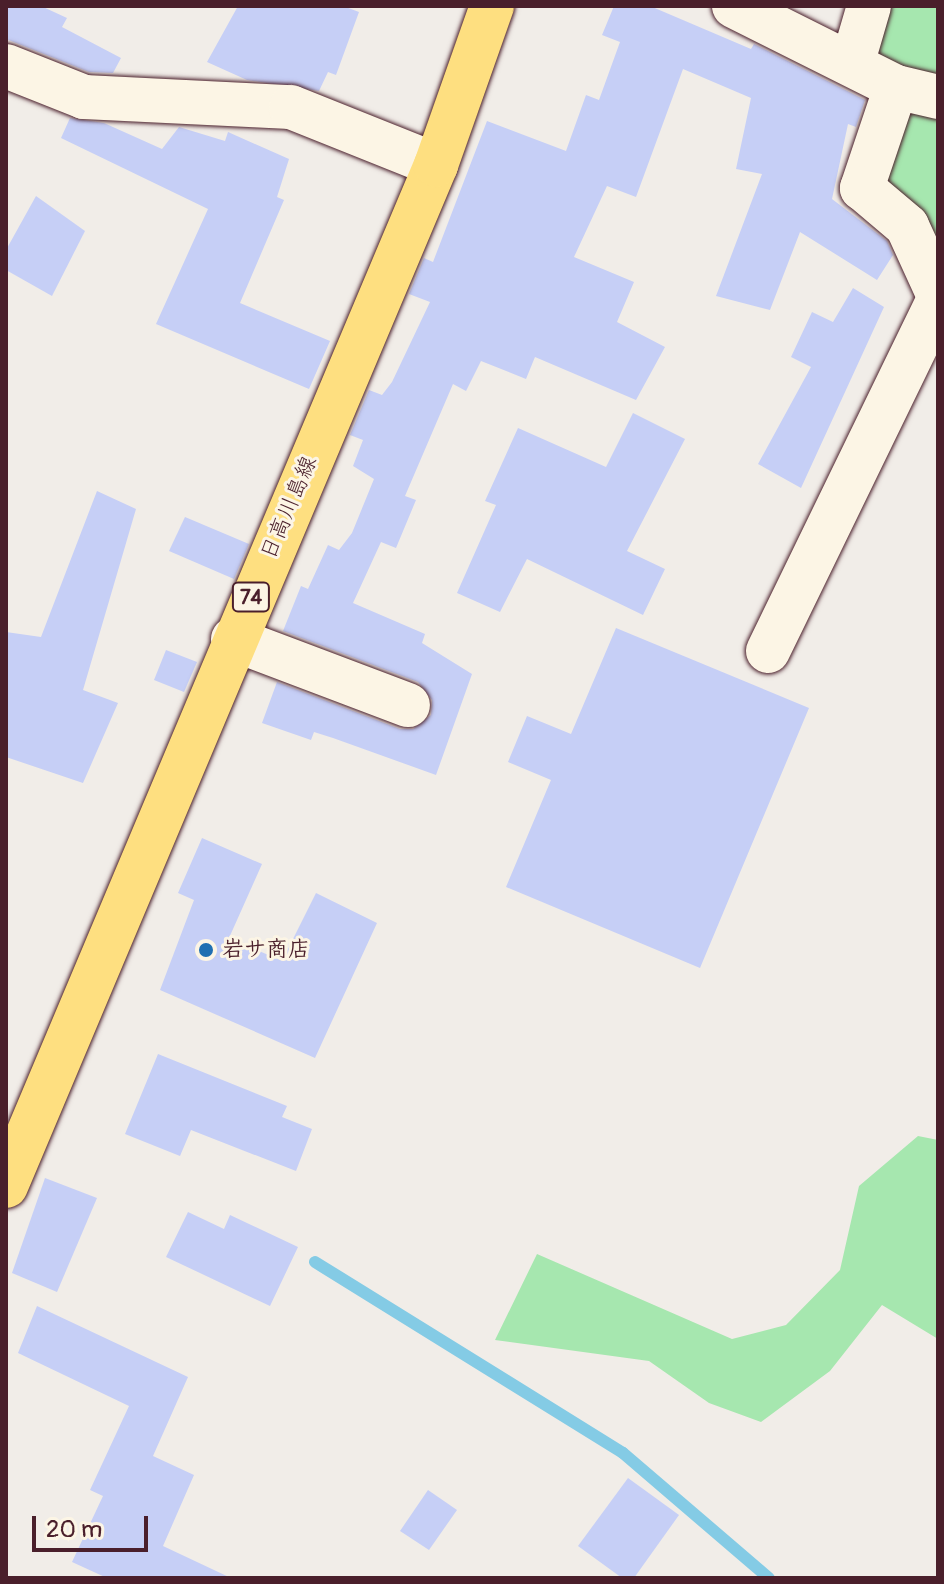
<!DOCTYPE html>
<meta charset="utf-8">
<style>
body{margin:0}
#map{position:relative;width:944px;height:1584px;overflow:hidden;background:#f1ede8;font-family:Pangolin,"Klee One",sans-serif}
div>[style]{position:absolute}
.green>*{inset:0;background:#a6e7af}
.stream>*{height:12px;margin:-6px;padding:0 6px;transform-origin:6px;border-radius:6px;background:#84cbe5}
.building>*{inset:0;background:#c6cff6}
.roads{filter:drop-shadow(0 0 2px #4a1f2b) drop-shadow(0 0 2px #4a1f2b)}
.minor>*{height:44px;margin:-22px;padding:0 22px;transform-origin:22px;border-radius:22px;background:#fcf5e5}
.major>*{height:44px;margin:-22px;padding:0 22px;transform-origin:22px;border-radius:22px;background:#fedf80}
.dots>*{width:22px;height:22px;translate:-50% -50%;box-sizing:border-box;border:4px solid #fcf5e5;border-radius:50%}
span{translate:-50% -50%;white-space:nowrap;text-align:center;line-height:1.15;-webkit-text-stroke:6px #fcf5e5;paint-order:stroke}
.shield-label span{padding:2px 6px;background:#fcf5e5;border:2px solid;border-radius:6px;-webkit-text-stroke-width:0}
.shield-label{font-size:20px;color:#4a1f2b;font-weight:700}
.street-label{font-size:22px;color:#4a1f2b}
.poi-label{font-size:22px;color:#4a1f2b;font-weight:700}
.left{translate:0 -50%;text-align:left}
.frame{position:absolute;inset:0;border:8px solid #4a1f2b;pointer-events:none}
.scale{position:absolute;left:32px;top:1516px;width:116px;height:36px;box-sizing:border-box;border:4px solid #4a1f2b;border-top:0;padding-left:10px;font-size:24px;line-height:28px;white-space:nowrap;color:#4a1f2b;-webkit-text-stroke:6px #fcf5e5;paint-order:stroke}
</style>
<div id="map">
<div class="green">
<div style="clip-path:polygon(884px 6px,938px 6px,938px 85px,869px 58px)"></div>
<div style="clip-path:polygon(907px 106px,938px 113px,938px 271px,877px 184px)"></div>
<div style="clip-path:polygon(918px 1136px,938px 1140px,938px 1339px,882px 1305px,830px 1371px,761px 1422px,709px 1403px,649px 1361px,495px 1340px,537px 1254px,732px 1339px,786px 1325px,840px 1270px,859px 1186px)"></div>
</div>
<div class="stream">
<div style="left:315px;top:1262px;width:362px;rotate:31.8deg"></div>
<div style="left:623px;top:1453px;width:192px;rotate:40.6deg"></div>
</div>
<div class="building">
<div style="clip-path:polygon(6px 6px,41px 6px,67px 18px,62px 27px,121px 58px,113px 73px,89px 72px,6px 39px)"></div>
<div style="clip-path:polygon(238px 6px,343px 6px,359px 12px,336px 75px,328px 72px,319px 91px,247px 80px,207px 62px)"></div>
<div style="clip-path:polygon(614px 6px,650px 6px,751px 49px,754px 44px,865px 100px,856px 127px,848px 124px,832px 199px,887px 241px,893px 255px,877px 280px,800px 232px,770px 310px,716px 296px,762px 174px,736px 169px,751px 98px,683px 69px,636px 197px,607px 186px,574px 257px,634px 282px,617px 322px,665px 347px,636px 400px,535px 357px,526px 379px,481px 361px,466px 391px,453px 384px,405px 496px,416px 500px,396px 548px,381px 542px,353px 603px,425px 634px,422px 643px,472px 674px,436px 775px,333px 738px,314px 732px,311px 740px,262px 723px,277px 682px,400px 729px,413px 729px,431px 715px,432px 700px,418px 682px,283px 631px,301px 586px,308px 589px,328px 545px,339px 550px,352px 533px,374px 479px,353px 466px,363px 440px,350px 435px,369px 390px,382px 395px,392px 382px,430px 302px,409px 294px,424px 258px,433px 262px,487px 121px,566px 151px,586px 95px,599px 100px,620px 42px,602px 35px)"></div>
<div style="clip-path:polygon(70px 118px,104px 123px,162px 149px,179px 127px,225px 141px,228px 132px,289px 159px,277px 197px,284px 200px,240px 303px,330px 341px,309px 389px,156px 324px,208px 209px,61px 138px)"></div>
<div style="clip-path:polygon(36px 196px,85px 231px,52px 296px,6px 270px,6px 250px)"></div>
<div style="clip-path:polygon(853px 288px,884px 307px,801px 488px,758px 464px,811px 367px,791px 357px,812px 312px,833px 322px)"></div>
<div style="clip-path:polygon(633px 413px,685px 439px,627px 551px,665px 569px,643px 615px,527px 559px,500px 612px,457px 593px,496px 505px,485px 501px,518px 428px,606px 467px)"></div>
<div style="clip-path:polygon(97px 491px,136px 509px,83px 690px,118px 703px,83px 783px,6px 757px,6px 632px,41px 637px)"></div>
<div style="clip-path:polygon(185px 517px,249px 544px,234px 579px,169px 551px)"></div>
<div style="clip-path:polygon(616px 628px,809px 708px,700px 968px,506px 887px,551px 780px,508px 762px,527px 716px,571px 734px)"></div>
<div style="clip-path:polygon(166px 650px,197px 662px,184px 692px,154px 680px)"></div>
<div style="clip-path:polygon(202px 838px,262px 864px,229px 938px,282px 961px,316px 893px,377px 923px,315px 1058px,160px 990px,194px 900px,178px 893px)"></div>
<div style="clip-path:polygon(158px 1054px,287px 1106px,282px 1117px,312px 1129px,296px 1171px,191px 1130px,180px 1156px,125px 1134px)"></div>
<div style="clip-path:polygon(45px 1178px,97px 1198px,57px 1292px,12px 1273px)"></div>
<div style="clip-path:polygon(188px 1212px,224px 1229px,230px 1215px,298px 1247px,270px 1306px,166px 1257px)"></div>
<div style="clip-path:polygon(37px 1306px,188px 1377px,153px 1456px,194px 1475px,163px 1546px,231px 1578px,107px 1578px,72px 1562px,103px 1496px,90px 1490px,129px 1406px,18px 1353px)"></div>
<div style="clip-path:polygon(628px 1478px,679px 1515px,634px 1578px,622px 1578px,578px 1546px)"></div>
<div style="clip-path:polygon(428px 1490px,457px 1510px,429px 1550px,400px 1531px)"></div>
</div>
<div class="roads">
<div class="minor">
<div style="left:734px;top:6px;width:181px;rotate:26.6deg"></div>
<div style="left:896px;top:87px;width:43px;rotate:13.4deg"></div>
<div style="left:853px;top:61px;width:57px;rotate:-73.8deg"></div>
<div style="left:6px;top:66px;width:84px;rotate:21.7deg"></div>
<div style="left:84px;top:97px;width:207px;rotate:2.8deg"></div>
<div style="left:291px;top:107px;width:156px;rotate:21.8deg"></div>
<div style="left:896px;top:87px;width:107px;rotate:108.6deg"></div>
<div style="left:862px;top:188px;width:59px;rotate:40.2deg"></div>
<div style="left:907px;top:226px;width:75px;rotate:65.5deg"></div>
<div style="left:233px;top:639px;width:187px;rotate:20.7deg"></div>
<div style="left:768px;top:651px;width:389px;rotate:-64.1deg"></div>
</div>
<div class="major">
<div style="left:6px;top:1186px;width:1108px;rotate:-67.16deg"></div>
<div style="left:436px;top:165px;width:169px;rotate:-70.6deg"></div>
</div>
</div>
<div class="dots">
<div style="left:206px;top:950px;background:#1f6fb2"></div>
</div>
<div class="shield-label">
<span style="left:251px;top:597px">74</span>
</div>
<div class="street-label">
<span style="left:289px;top:508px;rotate:-67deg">日高川島線</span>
</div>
<div class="poi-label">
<span class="left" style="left:222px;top:950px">岩サ商店</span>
</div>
<div class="frame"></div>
<div class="scale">20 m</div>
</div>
